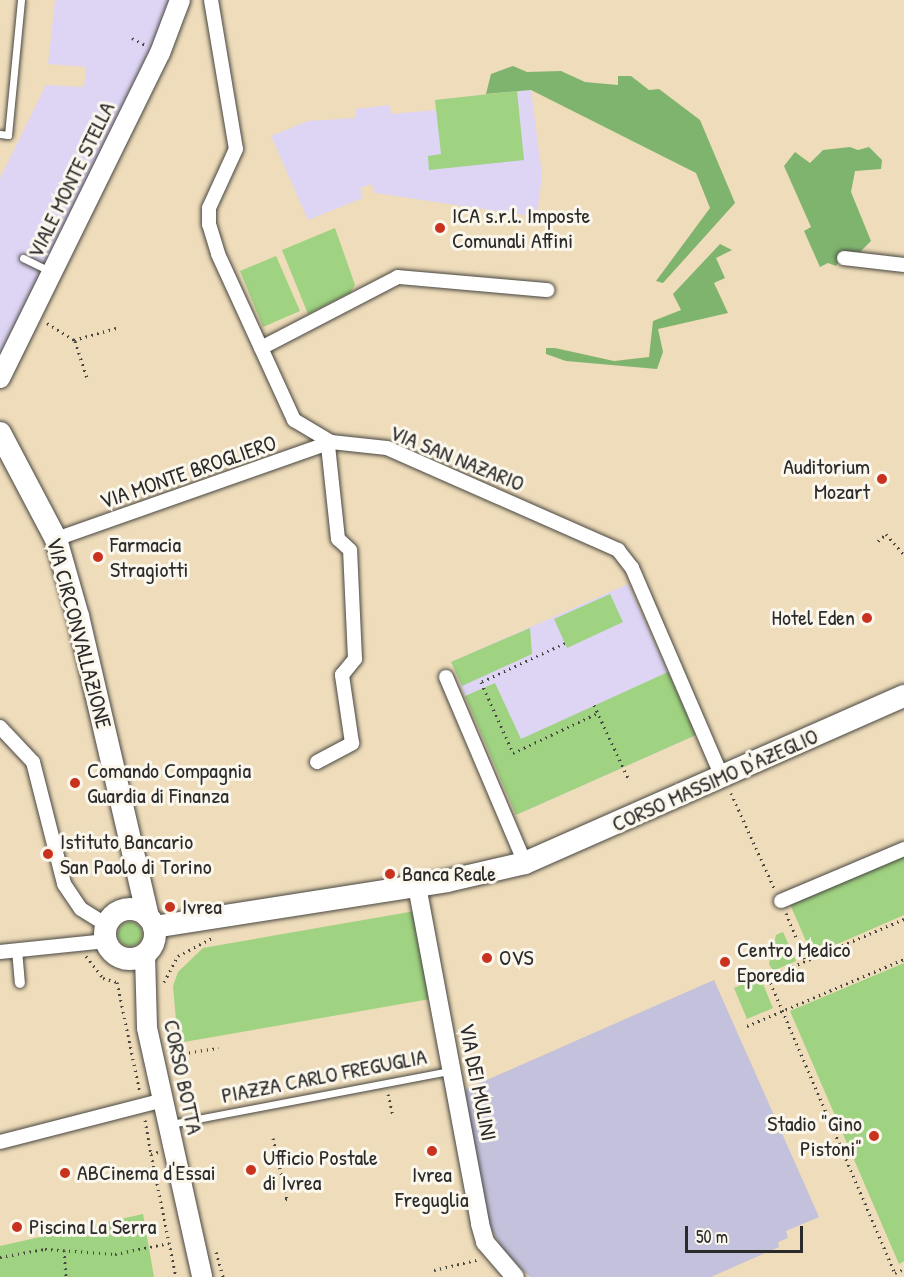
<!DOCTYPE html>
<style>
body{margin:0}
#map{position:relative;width:904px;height:1277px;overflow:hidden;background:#eedcba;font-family:"Patrick Hand",sans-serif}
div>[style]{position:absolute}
.built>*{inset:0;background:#ded5f5}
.industrial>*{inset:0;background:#c3c1db}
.green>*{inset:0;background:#9fd281}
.round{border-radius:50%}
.forest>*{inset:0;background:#7fb46f}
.path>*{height:3px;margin-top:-1.5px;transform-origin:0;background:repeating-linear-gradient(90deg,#484640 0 1.5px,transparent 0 6px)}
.roads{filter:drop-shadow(0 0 2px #484640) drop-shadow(0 0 2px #484640)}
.service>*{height:7px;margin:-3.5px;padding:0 3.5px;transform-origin:3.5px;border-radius:3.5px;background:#fff}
.pedestrian>*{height:10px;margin:-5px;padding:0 5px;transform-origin:5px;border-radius:5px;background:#fff}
.minor>*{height:14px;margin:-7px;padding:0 7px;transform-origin:7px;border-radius:7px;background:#fff}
.tertiary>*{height:18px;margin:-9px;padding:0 9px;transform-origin:9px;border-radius:9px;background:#fff}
.secondary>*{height:20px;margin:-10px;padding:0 10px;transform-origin:10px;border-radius:10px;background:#fff}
.primary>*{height:22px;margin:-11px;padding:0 11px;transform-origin:11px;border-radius:11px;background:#fff}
.primary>.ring{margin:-11px;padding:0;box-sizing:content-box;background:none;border:22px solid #fff;border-radius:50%}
.dots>*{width:16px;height:16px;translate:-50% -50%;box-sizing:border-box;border:3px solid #fbf7ec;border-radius:50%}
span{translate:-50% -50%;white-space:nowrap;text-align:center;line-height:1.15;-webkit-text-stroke:6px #fbf7ec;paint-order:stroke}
.street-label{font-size:22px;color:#2b2b2b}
.poi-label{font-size:22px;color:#2b2b2b}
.left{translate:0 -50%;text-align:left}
.right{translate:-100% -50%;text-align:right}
.scale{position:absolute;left:685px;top:1226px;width:118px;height:27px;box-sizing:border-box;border:3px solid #2b2b2b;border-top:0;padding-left:8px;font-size:18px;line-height:21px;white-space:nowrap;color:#2b2b2b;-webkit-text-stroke:4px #fbf7ec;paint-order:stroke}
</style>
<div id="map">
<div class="built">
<div style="clip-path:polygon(55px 0,171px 0,163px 27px,0 355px,0 178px,46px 85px,84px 87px,86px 67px,48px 64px)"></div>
<div style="clip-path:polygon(531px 90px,542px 175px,537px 217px,375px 193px,371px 184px,360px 188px,363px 198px,308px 220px,271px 136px,308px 121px,356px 118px,356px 109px,390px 105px,391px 114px,435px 110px,435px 100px)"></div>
<div style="clip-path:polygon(628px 584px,696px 735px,516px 815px,451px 662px)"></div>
</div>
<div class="industrial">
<div style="clip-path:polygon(714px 980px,819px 1217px,786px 1231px,788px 1238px,778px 1242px,779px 1247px,711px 1277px,530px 1277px,503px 1250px,488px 1223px,464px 1090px)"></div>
</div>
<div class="green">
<div style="clip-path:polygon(517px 91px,524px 160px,429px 170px,428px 156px,441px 154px,435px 100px)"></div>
<div style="clip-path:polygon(335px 228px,355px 285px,350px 293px,308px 314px,282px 250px)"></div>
<div style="clip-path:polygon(276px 256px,300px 311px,263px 327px,240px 271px)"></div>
<div style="clip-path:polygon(610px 594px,623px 622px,567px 648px,554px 619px)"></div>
<div style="clip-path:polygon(530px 628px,532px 654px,462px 686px,451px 662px)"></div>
<div style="clip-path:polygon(668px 672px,696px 735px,516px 815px,465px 696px,495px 683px,521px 739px)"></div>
<div style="clip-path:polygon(904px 855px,904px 915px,812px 955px,790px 904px)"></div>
<div style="clip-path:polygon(415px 911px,430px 999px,178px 1043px,173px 986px,178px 972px,203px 948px)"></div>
<div class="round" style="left:118px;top:922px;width:24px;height:24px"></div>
<div style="clip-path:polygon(783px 932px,796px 961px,773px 971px,769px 964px,776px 935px)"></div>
<div style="clip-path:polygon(904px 963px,904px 1261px,899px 1264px,790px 1011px)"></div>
<div style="clip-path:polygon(760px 977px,773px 1008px,747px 1019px,734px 988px)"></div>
<div style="clip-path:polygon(143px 1214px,154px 1277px,0 1277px,0 1246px)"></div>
</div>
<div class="forest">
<div style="clip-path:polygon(513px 66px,527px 72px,561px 71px,585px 82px,618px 85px,618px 76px,631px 76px,649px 90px,659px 89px,700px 120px,735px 203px,663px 283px,656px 281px,710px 208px,696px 173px,531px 90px,486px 94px,491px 74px)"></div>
<div style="clip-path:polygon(850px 147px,858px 150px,869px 147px,882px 160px,881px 169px,855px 171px,851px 192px,871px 241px,860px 252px,845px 251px,836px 266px,828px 263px,820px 267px,804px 231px,811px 227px,784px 166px,795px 152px,810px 163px,823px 150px)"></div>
<div style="clip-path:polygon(720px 244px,732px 250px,716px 258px,725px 278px,714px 283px,728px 313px,658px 329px,663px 352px,657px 369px,566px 361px,546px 354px,546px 348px,555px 348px,614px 361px,649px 357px,653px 321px,681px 310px,673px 294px)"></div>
</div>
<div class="path">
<div style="left:132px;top:38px;width:15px;rotate:28deg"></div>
<div style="left:47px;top:323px;width:32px;rotate:32deg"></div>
<div style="left:74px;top:340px;width:44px;rotate:-15.9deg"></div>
<div style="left:75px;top:341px;width:40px;rotate:72deg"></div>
<div style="left:878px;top:541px;width:11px;rotate:-41deg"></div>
<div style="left:886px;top:534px;width:28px;rotate:49deg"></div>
<div style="left:565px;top:643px;width:93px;rotate:155.1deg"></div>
<div style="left:481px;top:682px;width:78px;rotate:65.7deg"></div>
<div style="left:513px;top:753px;width:94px;rotate:-25.2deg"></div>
<div style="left:594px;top:705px;width:83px;rotate:65deg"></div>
<div style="left:731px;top:793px;width:104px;rotate:65.6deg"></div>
<div style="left:786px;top:913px;width:52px;rotate:67.4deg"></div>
<div style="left:904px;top:919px;width:148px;rotate:156.9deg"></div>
<div style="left:768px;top:977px;width:322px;rotate:66.8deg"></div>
<div style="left:895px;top:1273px;width:10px;rotate:-24deg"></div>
<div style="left:86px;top:956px;width:28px;rotate:52deg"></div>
<div style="left:103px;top:978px;width:15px;rotate:16deg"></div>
<div style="left:117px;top:982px;width:113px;rotate:78.3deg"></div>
<div style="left:164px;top:982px;width:30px;rotate:-62deg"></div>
<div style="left:178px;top:956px;width:38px;rotate:-28deg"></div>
<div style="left:747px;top:1026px;width:171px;rotate:-23.1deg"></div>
<div style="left:171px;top:1055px;width:48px;rotate:-8.5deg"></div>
<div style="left:388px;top:1094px;width:23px;rotate:77deg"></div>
<div style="left:145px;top:1120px;width:35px;rotate:80deg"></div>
<div style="left:273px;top:1138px;width:63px;rotate:77.1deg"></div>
<div style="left:287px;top:1199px;width:5px;rotate:169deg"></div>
<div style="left:158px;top:1152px;width:7px;rotate:164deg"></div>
<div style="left:151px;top:1154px;width:126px;rotate:78.5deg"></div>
<div style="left:64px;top:1250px;width:27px;rotate:86deg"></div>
<div style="left:216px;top:1252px;width:26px;rotate:74deg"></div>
<div style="left:0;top:1257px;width:46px;rotate:-10.1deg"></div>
<div style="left:45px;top:1249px;width:70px;rotate:4.1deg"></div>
<div style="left:115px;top:1254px;width:55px;rotate:-11.5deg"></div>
<div style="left:434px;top:1270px;width:47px;rotate:-13.4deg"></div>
</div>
<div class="roads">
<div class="service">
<div style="left:0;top:134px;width:8px;rotate:7deg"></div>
<div style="left:8px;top:135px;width:136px;rotate:-84.5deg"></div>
<div style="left:23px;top:258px;width:30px;rotate:26deg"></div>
<div style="left:171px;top:1124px;width:283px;rotate:-10.8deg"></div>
</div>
<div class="pedestrian">
<div style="left:17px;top:950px;width:33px;rotate:85deg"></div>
</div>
<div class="minor">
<div style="left:211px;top:0;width:151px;rotate:80.5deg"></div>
<div style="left:236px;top:149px;width:65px;rotate:114.6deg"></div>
<div style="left:209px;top:208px;width:16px;rotate:90deg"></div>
<div style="left:209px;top:224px;width:31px;rotate:73deg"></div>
<div style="left:218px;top:254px;width:183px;rotate:65.4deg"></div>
<div style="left:294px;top:420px;width:43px;rotate:30.7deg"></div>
<div style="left:331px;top:442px;width:56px;rotate:6.1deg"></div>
<div style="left:387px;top:448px;width:253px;rotate:23.8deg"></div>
<div style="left:618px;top:550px;width:23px;rotate:52deg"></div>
<div style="left:632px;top:568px;width:228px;rotate:66.7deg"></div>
<div style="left:844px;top:258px;width:60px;rotate:6.7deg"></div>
<div style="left:261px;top:348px;width:154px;rotate:-27.4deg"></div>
<div style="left:398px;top:277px;width:150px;rotate:5deg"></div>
<div style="left:56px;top:539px;width:292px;rotate:-19.4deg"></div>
<div style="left:446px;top:677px;width:202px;rotate:67deg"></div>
<div style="left:0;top:727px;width:48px;rotate:46.7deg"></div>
<div style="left:33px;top:762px;width:126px;rotate:75.7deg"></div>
<div style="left:64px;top:884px;width:30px;rotate:56deg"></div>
<div style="left:81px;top:909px;width:31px;rotate:32deg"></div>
<div style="left:317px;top:762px;width:40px;rotate:-28deg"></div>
<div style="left:352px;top:743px;width:69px;rotate:-98.4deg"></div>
<div style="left:342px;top:675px;width:21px;rotate:-51deg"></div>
<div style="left:355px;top:659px;width:109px;rotate:-92.6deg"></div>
<div style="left:350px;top:550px;width:16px;rotate:-137deg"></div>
<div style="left:338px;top:539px;width:94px;rotate:-96.1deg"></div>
<div style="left:781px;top:901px;width:134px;rotate:-22.9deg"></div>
<div style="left:0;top:952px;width:107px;rotate:-5.9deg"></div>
<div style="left:0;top:1142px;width:168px;rotate:-14.4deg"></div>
</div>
<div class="tertiary">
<div style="left:417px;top:886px;width:344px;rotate:79.4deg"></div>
<div style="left:480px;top:1224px;width:19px;rotate:74deg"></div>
<div style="left:485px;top:1242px;width:46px;rotate:49.4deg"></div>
</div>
<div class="secondary">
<div style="left:0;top:378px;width:362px;rotate:-63.8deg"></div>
<div style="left:160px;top:53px;width:57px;rotate:-69.3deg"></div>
<div style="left:145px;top:955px;width:73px;rotate:88.4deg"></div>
<div style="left:147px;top:1028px;width:255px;rotate:77.5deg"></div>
</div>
<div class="primary">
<div style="left:0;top:433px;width:120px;rotate:62.2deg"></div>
<div style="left:56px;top:539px;width:80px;rotate:74.1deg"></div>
<div style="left:78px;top:616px;width:309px;rotate:76.9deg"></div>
<div class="ring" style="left:105px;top:909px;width:28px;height:28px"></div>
<div style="left:154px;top:927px;width:297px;rotate:-8.9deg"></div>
<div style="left:447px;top:881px;width:80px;rotate:-13deg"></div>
<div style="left:525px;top:863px;width:414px;rotate:-23.8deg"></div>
</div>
</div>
<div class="dots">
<div style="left:440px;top:228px;background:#c8321e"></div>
<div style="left:882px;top:479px;background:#c8321e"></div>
<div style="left:98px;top:557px;background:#c8321e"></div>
<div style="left:867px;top:618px;background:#c8321e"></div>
<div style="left:75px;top:783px;background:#c8321e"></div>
<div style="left:48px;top:854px;background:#c8321e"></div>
<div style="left:390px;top:874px;background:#c8321e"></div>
<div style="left:170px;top:907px;background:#c8321e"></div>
<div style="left:487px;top:958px;background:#c8321e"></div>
<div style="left:725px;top:962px;background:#c8321e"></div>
<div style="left:874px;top:1136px;background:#c8321e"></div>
<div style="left:432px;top:1151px;background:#c8321e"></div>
<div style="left:251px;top:1170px;background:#c8321e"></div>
<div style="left:65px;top:1173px;background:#c8321e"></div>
<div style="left:17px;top:1227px;background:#c8321e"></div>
</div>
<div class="street-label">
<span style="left:71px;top:180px;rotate:-64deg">VIALE MONTE STELLA</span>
<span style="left:457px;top:458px;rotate:22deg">VIA SAN NAZARIO</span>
<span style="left:188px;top:472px;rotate:-19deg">VIA MONTE BROGLIERO</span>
<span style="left:79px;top:633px;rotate:75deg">VIA CIRCONVALLAZIONE</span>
<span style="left:715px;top:780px;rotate:-24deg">CORSO MASSIMO D'AZEGLIO</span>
<span style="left:324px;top:1076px;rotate:-11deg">PIAZZA CARLO FREGUGLIA</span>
<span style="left:183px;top:1077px;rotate:78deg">CORSO BOTTA</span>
<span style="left:478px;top:1082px;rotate:79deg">VIA DEI MULINI</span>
</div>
<div class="poi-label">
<span class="left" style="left:452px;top:228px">ICA s.r.l. Imposte<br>Comunali Affini</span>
<span class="right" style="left:870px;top:479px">Auditorium<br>Mozart</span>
<span class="left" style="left:110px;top:557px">Farmacia<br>Stragiotti</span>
<span class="right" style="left:855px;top:618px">Hotel Eden</span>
<span class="left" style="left:87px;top:783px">Comando Compagnia<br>Guardia di Finanza</span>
<span class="left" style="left:60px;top:854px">Istituto Bancario<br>San Paolo di Torino</span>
<span class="left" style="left:402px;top:874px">Banca Reale</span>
<span class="left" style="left:182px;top:907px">Ivrea</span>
<span class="left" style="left:737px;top:962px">Centro Medico<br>Eporedia</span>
<span class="left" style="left:499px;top:958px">OVS</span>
<span class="right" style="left:862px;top:1136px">Stadio "Gino<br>Pistoni"</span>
<span class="left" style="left:263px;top:1170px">Ufficio Postale<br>di Ivrea</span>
<span class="left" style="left:77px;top:1173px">ABCinema d'Essai</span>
<span style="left:432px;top:1187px">Ivrea<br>Freguglia</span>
<span class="left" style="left:29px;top:1227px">Piscina La Serra</span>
</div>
<div class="scale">50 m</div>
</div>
